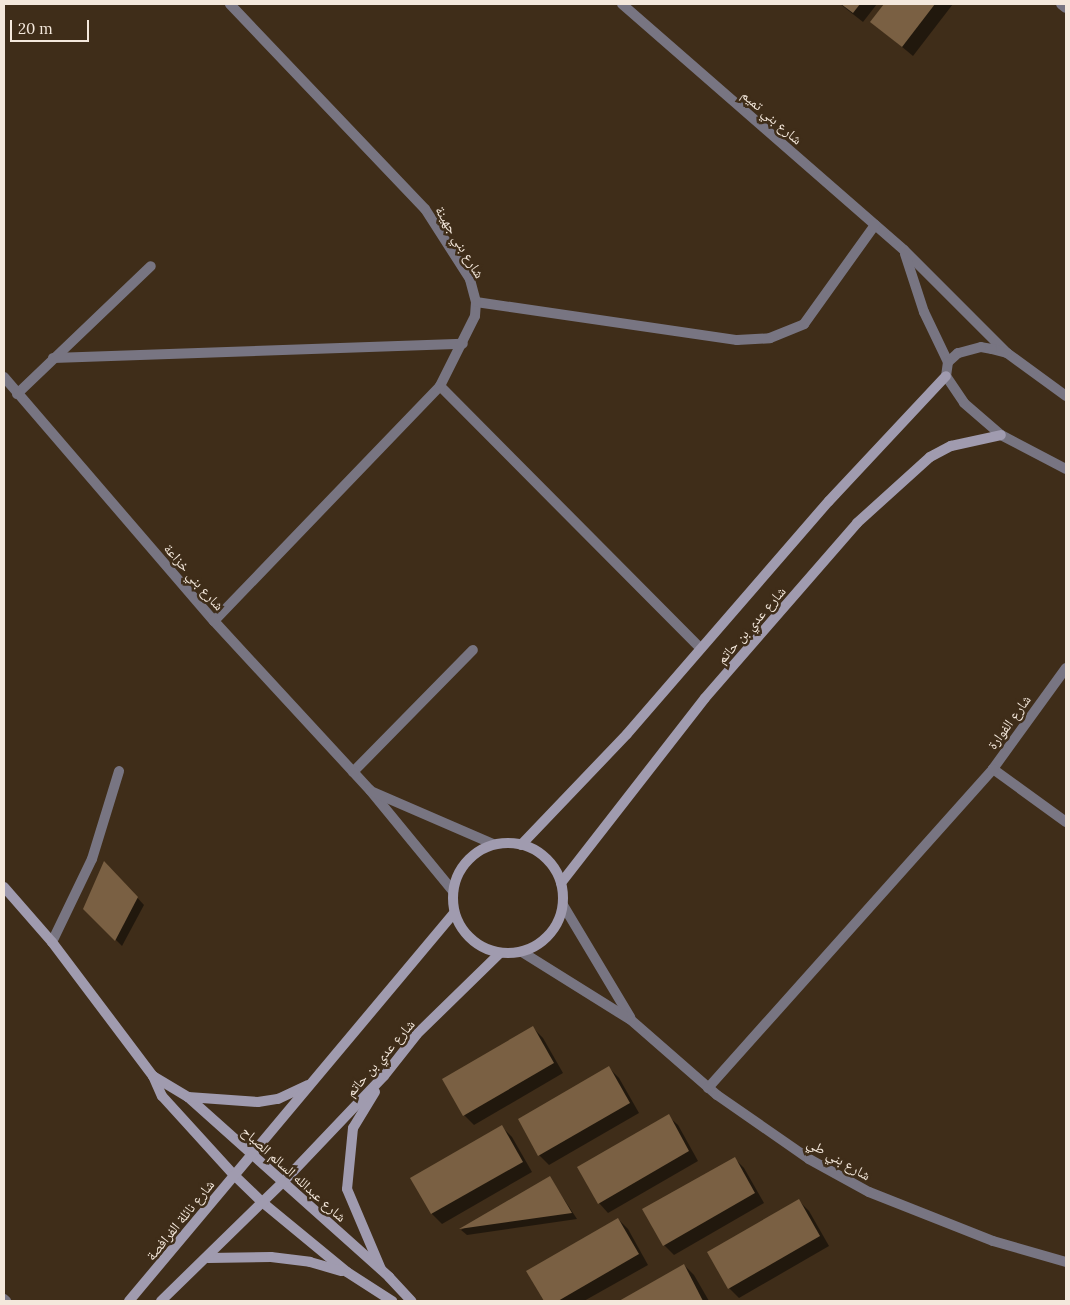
<!DOCTYPE html>
<meta charset="utf-8">
<style>
body{margin:0}
#map{position:relative;width:1070px;height:1305px;overflow:hidden;background:#3f2d19;font-family:Lora,"Noto Naskh Arabic",serif}
div>[style]{position:absolute}
.shadow>*{inset:0;background:#0007}
.building>*{inset:0;background:#7a6043}
.lane>*{height:10px;margin:-5px;padding:0 5px;transform-origin:5px;border-radius:5px;background:#787582}
.street>*{height:10px;margin:-5px;padding:0 5px;transform-origin:5px;border-radius:5px;background:#787582}
.secondary>*{height:10px;margin:-5px;padding:0 5px;transform-origin:5px;border-radius:5px;background:#a09baf}
.secondary>.ring{margin:-5px;padding:0;box-sizing:content-box;background:none;border:10px solid #a09baf;border-radius:50%}
span{translate:-50% -50%;white-space:nowrap;text-align:center;line-height:1.15;-webkit-text-stroke:5px #3f2d19;paint-order:stroke}
.street-label{font-size:14px;color:#f4e8dc}
.frame{position:absolute;inset:0;border:5px solid #f4e8dc;pointer-events:none}
.scale{position:absolute;left:10px;top:20px;width:79px;height:22px;box-sizing:border-box;border:2px solid #f4e8dc;border-top:0;padding-left:6px;font-size:15px;line-height:18px;white-space:nowrap;color:#f4e8dc;-webkit-text-stroke:4px #3f2d19;paint-order:stroke}
</style>
<div id="map">
<div class="shadow">
<div style="clip-path:polygon(840px 4px,877px 4px,863px 22px)"></div>
<div style="clip-path:polygon(886px 4px,953px 4px,913px 56px,872px 22px)"></div>
<div style="clip-path:polygon(111px 869px,144px 905px,122px 946px,84px 908px)"></div>
<div style="clip-path:polygon(533px 1028px,543px 1038px,563px 1073px,474px 1125px,464px 1115px)"></div>
<div style="clip-path:polygon(609px 1068px,619px 1078px,639px 1113px,549px 1165px,539px 1155px)"></div>
<div style="clip-path:polygon(668px 1116px,678px 1125px,698px 1161px,608px 1213px,599px 1203px)"></div>
<div style="clip-path:polygon(502px 1127px,512px 1137px,532px 1172px,442px 1224px,432px 1214px,412px 1179px)"></div>
<div style="clip-path:polygon(734px 1158px,744px 1168px,764px 1203px,674px 1255px,664px 1245px)"></div>
<div style="clip-path:polygon(550px 1178px,577px 1219px,467px 1235px,461px 1230px)"></div>
<div style="clip-path:polygon(799px 1201px,809px 1211px,829px 1246px,739px 1298px,729px 1288px)"></div>
<div style="clip-path:polygon(618px 1219px,628px 1229px,648px 1265px,584px 1301px,545px 1301px,528px 1271px)"></div>
<div style="clip-path:polygon(684px 1265px,694px 1275px,709px 1301px,622px 1301px)"></div>
</div>
<div class="building">
<div style="clip-path:polygon(841px 4px,860px 4px,853px 13px)"></div>
<div style="clip-path:polygon(884px 4px,935px 4px,902px 47px,870px 22px)"></div>
<div style="clip-path:polygon(104px 861px,138px 897px,115px 941px,83px 909px)"></div>
<div style="clip-path:polygon(533px 1026px,554px 1063px,463px 1116px,442px 1079px)"></div>
<div style="clip-path:polygon(609px 1066px,630px 1103px,538px 1156px,518px 1119px)"></div>
<div style="clip-path:polygon(669px 1114px,689px 1151px,598px 1204px,577px 1167px)"></div>
<div style="clip-path:polygon(502px 1125px,523px 1162px,431px 1214px,410px 1178px)"></div>
<div style="clip-path:polygon(735px 1157px,755px 1193px,663px 1246px,642px 1209px)"></div>
<div style="clip-path:polygon(550px 1176px,572px 1213px,459px 1229px)"></div>
<div style="clip-path:polygon(799px 1199px,820px 1236px,728px 1289px,707px 1252px)"></div>
<div style="clip-path:polygon(618px 1218px,639px 1254px,558px 1301px,544px 1301px,526px 1271px)"></div>
<div style="clip-path:polygon(684px 1264px,703px 1301px,619px 1301px)"></div>
</div>
<div class="lane">
<div style="left:53px;top:358px;width:410px;rotate:-2deg"></div>
<div style="left:440px;top:386px;width:369px;rotate:45.2deg"></div>
<div style="left:17px;top:394px;width:185px;rotate:-43.7deg"></div>
<div style="left:353px;top:772px;width:171px;rotate:-45.5deg"></div>
<div style="left:52px;top:942px;width:92px;rotate:-64.3deg"></div>
<div style="left:92px;top:859px;width:92px;rotate:-72.9deg"></div>
</div>
<div class="street">
<div style="left:622px;top:4px;width:374px;rotate:41.1deg"></div>
<div style="left:904px;top:250px;width:146px;rotate:45deg"></div>
<div style="left:1061px;top:4px;width:6px;rotate:39deg"></div>
<div style="left:905px;top:254px;width:61px;rotate:71.9deg"></div>
<div style="left:924px;top:312px;width:55px;rotate:64.4deg"></div>
<div style="left:476px;top:302px;width:264px;rotate:8.3deg"></div>
<div style="left:737px;top:340px;width:33px;rotate:-3deg"></div>
<div style="left:770px;top:338px;width:37px;rotate:-22deg"></div>
<div style="left:804px;top:324px;width:122px;rotate:-54.4deg"></div>
<div style="left:4px;top:377px;width:322px;rotate:49.3deg"></div>
<div style="left:214px;top:621px;width:230px;rotate:47.3deg"></div>
<div style="left:370px;top:790px;width:131px;rotate:50.6deg"></div>
<div style="left:1066px;top:396px;width:73px;rotate:-143.9deg"></div>
<div style="left:1007px;top:353px;width:16px;rotate:-165deg"></div>
<div style="left:992px;top:349px;width:11px;rotate:-170deg"></div>
<div style="left:981px;top:347px;width:24px;rotate:165deg"></div>
<div style="left:958px;top:353px;width:13px;rotate:138deg"></div>
<div style="left:948px;top:362px;width:14px;rotate:98deg"></div>
<div style="left:946px;top:376px;width:32px;rotate:56deg"></div>
<div style="left:964px;top:403px;width:49px;rotate:40.9deg"></div>
<div style="left:1001px;top:435px;width:73px;rotate:27.6deg"></div>
<div style="left:214px;top:621px;width:326px;rotate:-46.1deg"></div>
<div style="left:440px;top:386px;width:78px;rotate:-63.4deg"></div>
<div style="left:475px;top:316px;width:14px;rotate:-86deg"></div>
<div style="left:476px;top:302px;width:24px;rotate:-105deg"></div>
<div style="left:470px;top:279px;width:83px;rotate:-122.7deg"></div>
<div style="left:425px;top:209px;width:283px;rotate:-133.6deg"></div>
<div style="left:1066px;top:668px;width:125px;rotate:125.9deg"></div>
<div style="left:993px;top:769px;width:90px;rotate:36deg"></div>
<div style="left:373px;top:792px;width:131px;rotate:23.4deg"></div>
<div style="left:563px;top:905px;width:131px;rotate:59.1deg"></div>
<div style="left:522px;top:952px;width:128px;rotate:32deg"></div>
<div style="left:631px;top:1020px;width:114px;rotate:41.1deg"></div>
<div style="left:717px;top:1095px;width:112px;rotate:34.8deg"></div>
<div style="left:809px;top:1159px;width:68px;rotate:28.8deg"></div>
<div style="left:869px;top:1192px;width:133px;rotate:21.6deg"></div>
<div style="left:993px;top:1241px;width:76px;rotate:16deg"></div>
<div style="left:708px;top:1088px;width:428px;rotate:-48.2deg"></div>
<div style="left:4px;top:1299px;width:3px;rotate:45deg"></div>
</div>
<div class="secondary">
<div class="ring" style="left:453px;top:843px;width:100px;height:100px"></div>
<div style="left:521px;top:845px;width:153px;rotate:-46.3deg"></div>
<div style="left:627px;top:734px;width:308px;rotate:-49.1deg"></div>
<div style="left:829px;top:501px;width:171px;rotate:-46.9deg"></div>
<div style="left:561px;top:883px;width:234px;rotate:-52.1deg"></div>
<div style="left:705px;top:698px;width:232px;rotate:-49deg"></div>
<div style="left:857px;top:523px;width:98px;rotate:-42.1deg"></div>
<div style="left:930px;top:457px;width:24px;rotate:-28deg"></div>
<div style="left:951px;top:446px;width:51px;rotate:-12.4deg"></div>
<div style="left:4px;top:887px;width:73px;rotate:48.9deg"></div>
<div style="left:52px;top:942px;width:168px;rotate:53deg"></div>
<div style="left:153px;top:1076px;width:22px;rotate:66deg"></div>
<div style="left:162px;top:1096px;width:107px;rotate:47.7deg"></div>
<div style="left:234px;top:1175px;width:39px;rotate:44deg"></div>
<div style="left:262px;top:1202px;width:110px;rotate:39.5deg"></div>
<div style="left:347px;top:1272px;width:54px;rotate:32.8deg"></div>
<div style="left:153px;top:1076px;width:41px;rotate:31deg"></div>
<div style="left:188px;top:1097px;width:270px;rotate:41.8deg"></div>
<div style="left:389px;top:1277px;width:33px;rotate:47deg"></div>
<div style="left:375px;top:1092px;width:42px;rotate:121.4deg"></div>
<div style="left:353px;top:1128px;width:61px;rotate:95.6deg"></div>
<div style="left:347px;top:1189px;width:87px;rotate:67deg"></div>
<div style="left:188px;top:1097px;width:70px;rotate:4.1deg"></div>
<div style="left:258px;top:1102px;width:20px;rotate:-9deg"></div>
<div style="left:278px;top:1099px;width:33px;rotate:-25deg"></div>
<div style="left:208px;top:1258px;width:63px;rotate:-0.9deg"></div>
<div style="left:271px;top:1257px;width:39px;rotate:7deg"></div>
<div style="left:310px;top:1262px;width:33px;rotate:16deg"></div>
<div style="left:129px;top:1301px;width:506px;rotate:-50.05deg"></div>
<div style="left:161px;top:1301px;width:169px;rotate:-44.3deg"></div>
<div style="left:282px;top:1183px;width:148px;rotate:-46.4deg"></div>
<div style="left:384px;top:1076px;width:53px;rotate:-51.8deg"></div>
<div style="left:417px;top:1034px;width:116px;rotate:-44.3deg"></div>
</div>
<div class="street-label">
<span style="left:772px;top:117px;rotate:41deg">شارع بني تميم</span>
<span style="left:460px;top:242px;rotate:59deg">شارع بني جهينة</span>
<span style="left:194px;top:577px;rotate:49deg">شارع بني خزاعة</span>
<span style="left:751px;top:625px;rotate:-49deg">شارع عدي بن حاتم</span>
<span style="left:1009px;top:722px;rotate:-54deg">شارع الفوارة</span>
<span style="left:380px;top:1058px;rotate:-49deg">شارع عدي بن حاتم</span>
<span style="left:839px;top:1159px;rotate:30deg">شارع بني طي</span>
<span style="left:294px;top:1174px;rotate:42deg">شارع عبدالله السالم الصباح</span>
<span style="left:180px;top:1220px;rotate:-51deg">شارع نائلة الفرافصة</span>
</div>
<div class="frame"></div>
<div class="scale">20 m</div>
</div>
